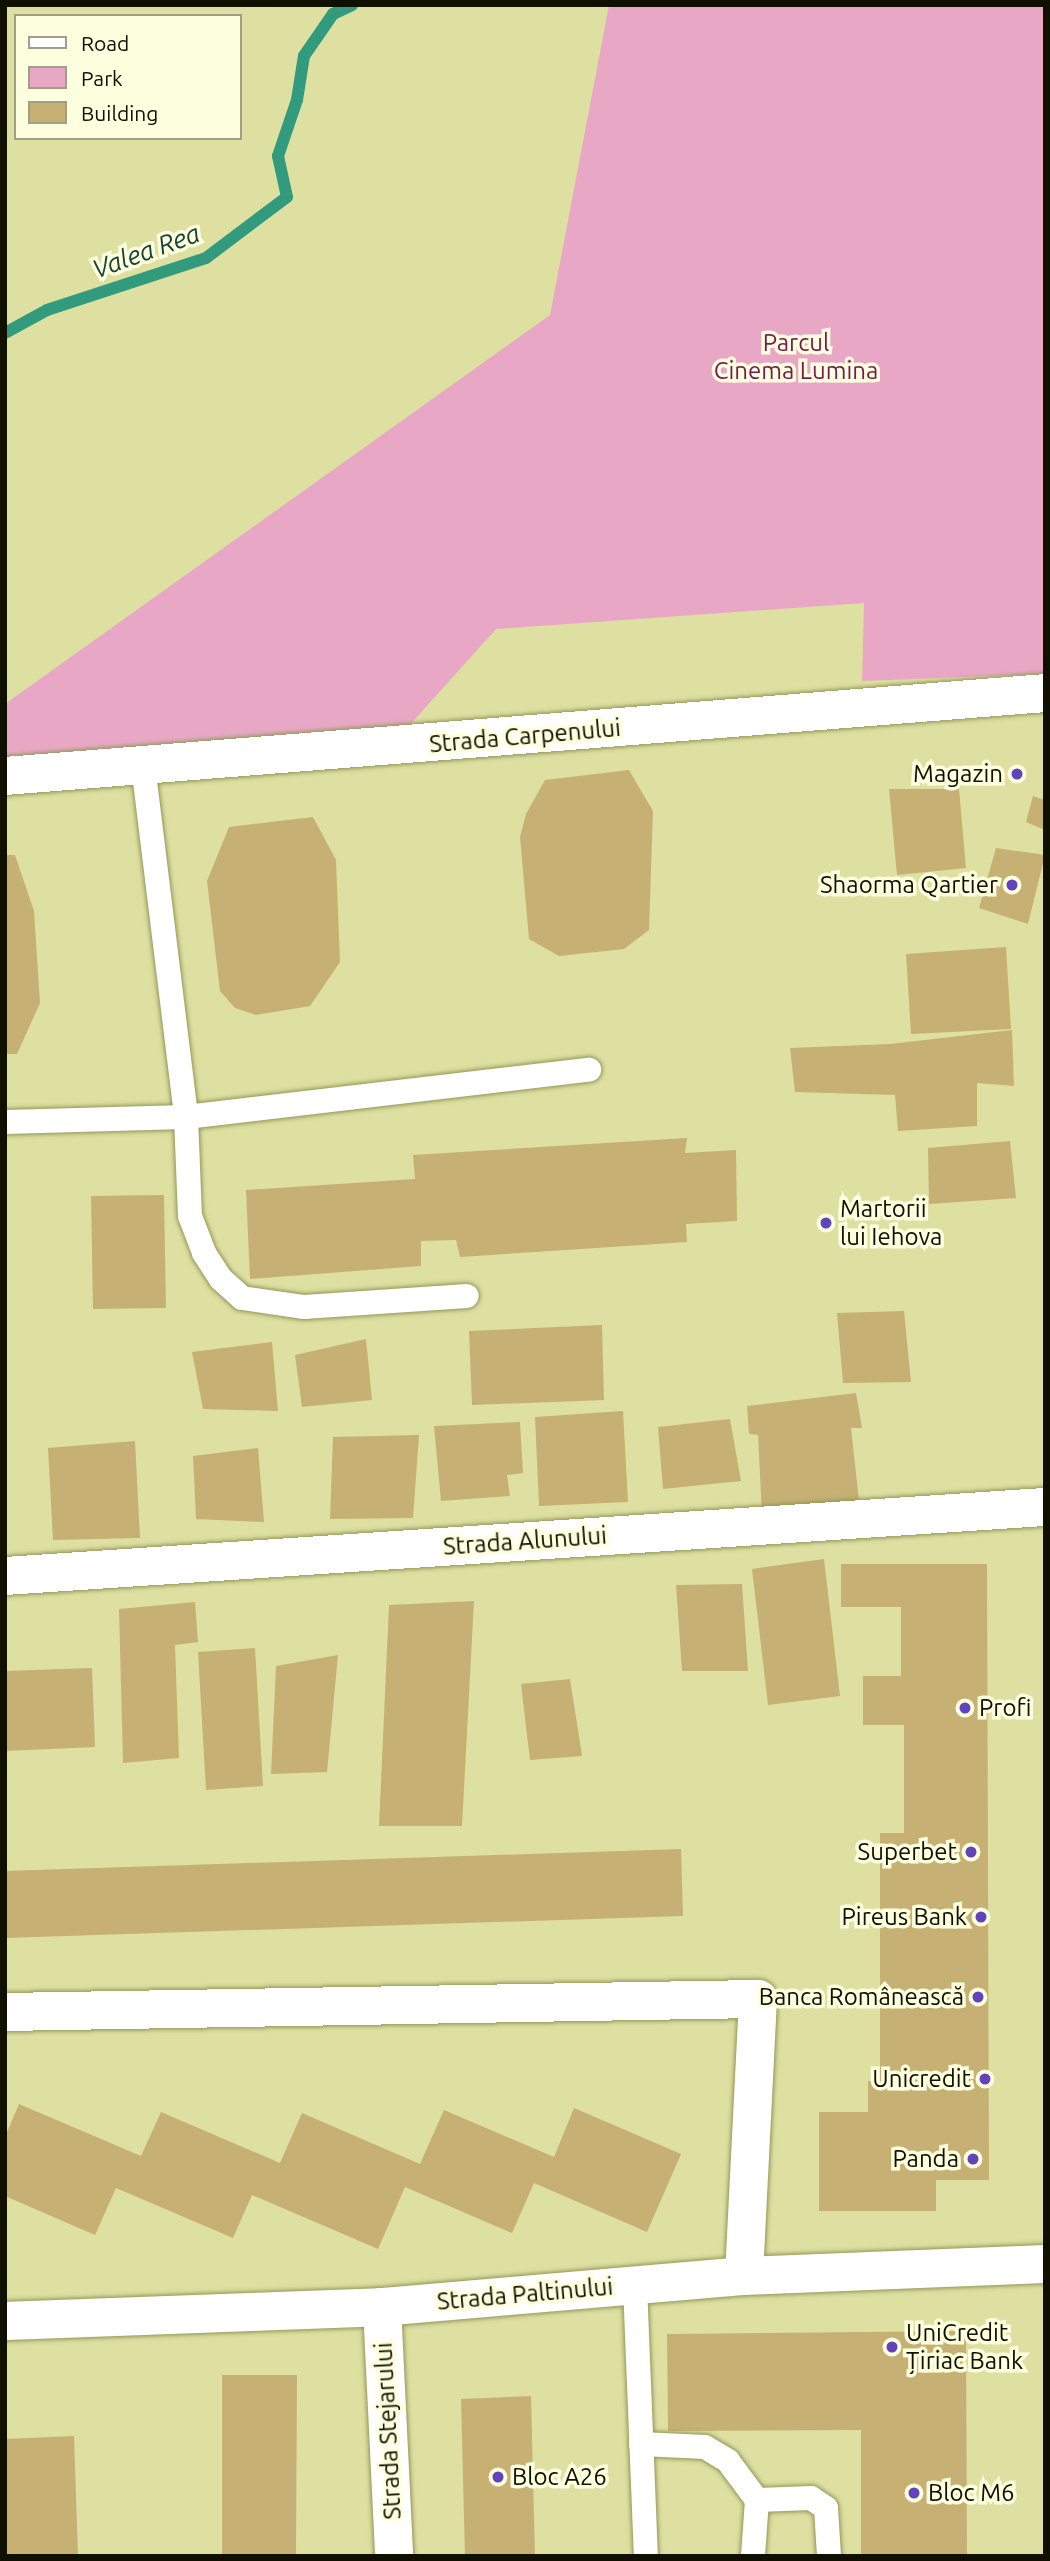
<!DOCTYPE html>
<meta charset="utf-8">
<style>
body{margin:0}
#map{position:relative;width:1050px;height:2561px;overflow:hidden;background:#dde0a1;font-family:Ubuntu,sans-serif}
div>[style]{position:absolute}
.green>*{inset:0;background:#e8a8c5}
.stream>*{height:12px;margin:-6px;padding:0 6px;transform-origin:6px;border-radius:6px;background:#329b7d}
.building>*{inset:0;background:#c6b074}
.roads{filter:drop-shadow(0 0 2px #95975a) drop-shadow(0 0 2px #95975a)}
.service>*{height:24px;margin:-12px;padding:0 12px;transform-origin:12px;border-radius:12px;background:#fff}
.minor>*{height:38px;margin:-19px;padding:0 19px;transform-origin:19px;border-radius:19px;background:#fff}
.dots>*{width:19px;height:19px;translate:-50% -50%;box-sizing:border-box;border:4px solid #fdffdf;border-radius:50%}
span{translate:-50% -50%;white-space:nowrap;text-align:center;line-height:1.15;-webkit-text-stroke:7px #fdffdf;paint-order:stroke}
.park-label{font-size:24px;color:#751a4f}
.street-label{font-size:24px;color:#101000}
.poi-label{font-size:24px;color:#101000}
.right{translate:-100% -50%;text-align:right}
.left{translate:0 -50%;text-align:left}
.water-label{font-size:26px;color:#164335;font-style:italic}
.frame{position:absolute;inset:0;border:7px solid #101000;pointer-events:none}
.legend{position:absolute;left:14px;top:14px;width:228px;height:126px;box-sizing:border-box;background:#fdffdf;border:2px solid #9e9f86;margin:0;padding:9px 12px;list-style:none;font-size:21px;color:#101000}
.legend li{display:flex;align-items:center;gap:14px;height:35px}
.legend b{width:35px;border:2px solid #9e9f86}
</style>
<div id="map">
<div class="green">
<div style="clip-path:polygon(609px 5px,1045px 7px,1045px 674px,862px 681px,864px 603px,496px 629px,407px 728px,5px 762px,5px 704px,550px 315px)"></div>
</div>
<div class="stream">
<div style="left:5px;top:333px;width:48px;rotate:-28.7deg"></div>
<div style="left:47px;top:310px;width:167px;rotate:-18.1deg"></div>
<div style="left:206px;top:258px;width:101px;rotate:-37deg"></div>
<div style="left:287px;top:197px;width:42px;rotate:-102.4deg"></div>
<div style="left:278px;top:156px;width:59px;rotate:-71.3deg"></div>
<div style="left:297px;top:100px;width:45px;rotate:-81deg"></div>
<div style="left:304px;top:56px;width:51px;rotate:-55.4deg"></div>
<div style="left:333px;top:14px;width:21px;rotate:-25deg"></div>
</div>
<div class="building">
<div style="clip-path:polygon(629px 770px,653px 811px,649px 930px,624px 949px,559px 956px,529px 939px,520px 837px,526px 814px,545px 780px)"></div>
<div style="clip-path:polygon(889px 789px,959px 789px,966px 868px,897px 875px)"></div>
<div style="clip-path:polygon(1033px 796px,1045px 800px,1045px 830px,1026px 822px)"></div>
<div style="clip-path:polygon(313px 817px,336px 860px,340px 962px,310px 1006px,256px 1015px,235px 1008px,220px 991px,207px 881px,229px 827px)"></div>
<div style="clip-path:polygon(996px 848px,1045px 855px,1028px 924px,979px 908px)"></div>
<div style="clip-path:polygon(5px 855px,15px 855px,34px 911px,40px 1003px,17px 1054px,5px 1054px)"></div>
<div style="clip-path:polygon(1006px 947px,1011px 1029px,911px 1034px,906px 954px)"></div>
<div style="clip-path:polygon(1012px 1030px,1014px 1086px,977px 1083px,977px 1126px,898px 1131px,895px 1095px,795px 1092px,790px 1048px,890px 1044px)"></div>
<div style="clip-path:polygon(687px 1138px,685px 1153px,736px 1150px,737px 1221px,686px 1224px,687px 1242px,460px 1257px,456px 1240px,421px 1241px,421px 1266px,250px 1279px,246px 1190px,415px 1179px,413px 1155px)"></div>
<div style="clip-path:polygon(1010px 1141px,1016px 1198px,929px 1204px,928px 1148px)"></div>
<div style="clip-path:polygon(164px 1195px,166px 1308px,93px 1309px,91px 1196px)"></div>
<div style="clip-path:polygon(904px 1311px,911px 1382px,843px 1383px,837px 1313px)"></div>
<div style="clip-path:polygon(602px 1325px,604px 1400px,472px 1405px,469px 1331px)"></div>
<div style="clip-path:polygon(366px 1339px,372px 1400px,302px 1407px,295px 1355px)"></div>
<div style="clip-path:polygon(272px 1342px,278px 1411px,203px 1409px,192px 1352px)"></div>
<div style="clip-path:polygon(856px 1393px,862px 1428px,851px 1428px,862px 1528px,763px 1534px,758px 1435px,749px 1434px,747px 1406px)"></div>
<div style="clip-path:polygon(623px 1411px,628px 1502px,539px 1506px,535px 1417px)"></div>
<div style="clip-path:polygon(730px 1419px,741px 1481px,663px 1489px,658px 1427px)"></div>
<div style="clip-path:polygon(520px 1422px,523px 1473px,507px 1475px,510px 1496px,441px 1501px,434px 1426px)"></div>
<div style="clip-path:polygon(419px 1435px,413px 1518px,330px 1519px,333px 1437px)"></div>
<div style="clip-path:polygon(135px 1441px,140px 1538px,53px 1540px,48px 1448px)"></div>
<div style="clip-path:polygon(258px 1448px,264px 1522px,196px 1519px,193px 1456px)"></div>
<div style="clip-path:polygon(824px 1559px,840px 1696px,768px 1705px,752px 1569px)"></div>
<div style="clip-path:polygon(841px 1564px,987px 1564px,989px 2180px,936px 2180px,936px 2211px,819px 2211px,819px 2112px,868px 2112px,868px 2081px,880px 2081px,880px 1833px,904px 1833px,904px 1725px,863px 1725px,863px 1676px,901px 1676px,901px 1607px,841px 1607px)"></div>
<div style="clip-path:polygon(742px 1584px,748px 1671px,682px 1671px,676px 1585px)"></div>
<div style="clip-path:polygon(474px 1601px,462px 1826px,379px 1826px,389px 1605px)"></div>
<div style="clip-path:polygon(195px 1602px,198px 1642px,175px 1645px,179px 1758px,123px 1763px,119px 1609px)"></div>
<div style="clip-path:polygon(255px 1648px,263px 1786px,206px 1790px,198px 1652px)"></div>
<div style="clip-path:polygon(338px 1655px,327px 1772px,271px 1774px,276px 1666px)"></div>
<div style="clip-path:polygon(92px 1668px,95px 1747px,5px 1751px,5px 1671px)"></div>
<div style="clip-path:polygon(570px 1679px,582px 1756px,530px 1760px,521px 1684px)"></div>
<div style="clip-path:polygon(681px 1849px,683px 1916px,5px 1938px,5px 1871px)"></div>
<div style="clip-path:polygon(19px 2104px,141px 2156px,161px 2112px,280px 2163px,302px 2113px,420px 2164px,444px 2110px,554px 2157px,574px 2108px,681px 2154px,647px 2232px,534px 2183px,512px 2233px,405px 2187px,378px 2249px,252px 2195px,233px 2238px,116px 2188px,95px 2235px,5px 2196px,5px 2137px)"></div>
<div style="clip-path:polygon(966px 2331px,967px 2556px,861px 2556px,861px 2430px,668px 2431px,667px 2334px)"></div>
<div style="clip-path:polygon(222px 2375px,297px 2375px,296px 2556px,222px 2556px)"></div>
<div style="clip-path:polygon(531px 2396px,535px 2556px,465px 2556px,461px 2399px)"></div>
<div style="clip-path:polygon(74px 2436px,78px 2556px,5px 2556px,5px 2439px)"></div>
</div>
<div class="roads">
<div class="service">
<div style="left:143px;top:765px;width:355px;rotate:83deg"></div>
<div style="left:186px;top:1117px;width:99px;rotate:87.7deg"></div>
<div style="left:190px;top:1216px;width:40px;rotate:69deg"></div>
<div style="left:204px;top:1253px;width:31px;rotate:57deg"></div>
<div style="left:221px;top:1279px;width:28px;rotate:42deg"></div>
<div style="left:242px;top:1298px;width:63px;rotate:8.3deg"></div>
<div style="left:304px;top:1307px;width:163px;rotate:-3.9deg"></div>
<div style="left:5px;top:1122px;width:181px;rotate:-1.6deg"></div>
<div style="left:186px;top:1117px;width:406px;rotate:-6.7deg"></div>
<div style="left:635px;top:2285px;width:271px;rotate:87.7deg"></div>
<div style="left:641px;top:2444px;width:64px;rotate:2.7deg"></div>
<div style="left:705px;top:2447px;width:27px;rotate:31deg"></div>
<div style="left:728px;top:2461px;width:49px;rotate:53.4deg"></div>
<div style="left:757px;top:2500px;width:56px;rotate:94.1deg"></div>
<div style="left:757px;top:2500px;width:54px;rotate:-2.1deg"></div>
<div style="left:811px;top:2498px;width:18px;rotate:34deg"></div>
<div style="left:826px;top:2508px;width:48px;rotate:86.4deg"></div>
</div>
<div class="minor">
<div style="left:5px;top:776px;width:1043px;rotate:-4.56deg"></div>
<div style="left:5px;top:1576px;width:1042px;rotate:-3.8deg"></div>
<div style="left:5px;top:2012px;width:753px;rotate:-0.99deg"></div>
<div style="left:758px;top:1999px;width:277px;rotate:92.9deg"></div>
<div style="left:382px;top:2307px;width:249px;rotate:87.2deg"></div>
<div style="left:5px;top:2321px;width:377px;rotate:-2.1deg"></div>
<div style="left:382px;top:2307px;width:363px;rotate:-4.9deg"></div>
<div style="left:744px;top:2276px;width:301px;rotate:-2.3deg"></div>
</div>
</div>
<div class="dots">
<div style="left:1017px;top:774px;background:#6243bb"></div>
<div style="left:1012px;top:885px;background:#6243bb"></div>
<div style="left:826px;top:1223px;background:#6243bb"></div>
<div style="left:965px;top:1708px;background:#6243bb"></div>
<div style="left:971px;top:1852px;background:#6243bb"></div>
<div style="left:981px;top:1917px;background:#6243bb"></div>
<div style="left:978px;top:1997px;background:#6243bb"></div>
<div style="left:985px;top:2079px;background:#6243bb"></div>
<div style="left:973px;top:2159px;background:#6243bb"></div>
<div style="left:892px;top:2347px;background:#6243bb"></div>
<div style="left:498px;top:2477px;background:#6243bb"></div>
<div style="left:914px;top:2493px;background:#6243bb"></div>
</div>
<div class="park-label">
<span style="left:796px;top:357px">Parcul<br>Cinema Lumina</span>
</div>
<div class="street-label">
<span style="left:525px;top:736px;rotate:-5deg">Strada Carpenului</span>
<span style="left:525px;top:1541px;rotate:-4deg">Strada Alunului</span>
<span style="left:525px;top:2294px;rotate:-5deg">Strada Paltinului</span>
<span style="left:388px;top:2431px;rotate:-93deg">Strada Stejarului</span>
</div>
<div class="poi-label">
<span class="right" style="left:1003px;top:774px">Magazin</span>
<span class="right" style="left:998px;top:885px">Shaorma Qartier</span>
<span class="left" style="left:840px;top:1223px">Martorii<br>lui Iehova</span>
<span class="left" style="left:979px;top:1708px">Profi</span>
<span class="right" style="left:957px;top:1852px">Superbet</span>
<span class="right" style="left:967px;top:1917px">Pireus Bank</span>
<span class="right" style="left:964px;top:1997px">Banca Românească</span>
<span class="right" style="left:971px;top:2079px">Unicredit</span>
<span class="right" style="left:959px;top:2159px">Panda</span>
<span class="left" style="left:906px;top:2347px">UniCredit<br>Țiriac Bank</span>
<span class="left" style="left:512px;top:2477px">Bloc A26</span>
<span class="left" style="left:928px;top:2493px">Bloc M6</span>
</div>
<div class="water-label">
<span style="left:146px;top:251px;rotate:-20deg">Valea Rea</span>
</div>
<div class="frame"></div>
<ul class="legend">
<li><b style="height:9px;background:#fff"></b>Road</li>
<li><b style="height:19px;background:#e8a8c5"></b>Park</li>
<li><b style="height:19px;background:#c6b074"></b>Building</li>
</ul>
</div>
